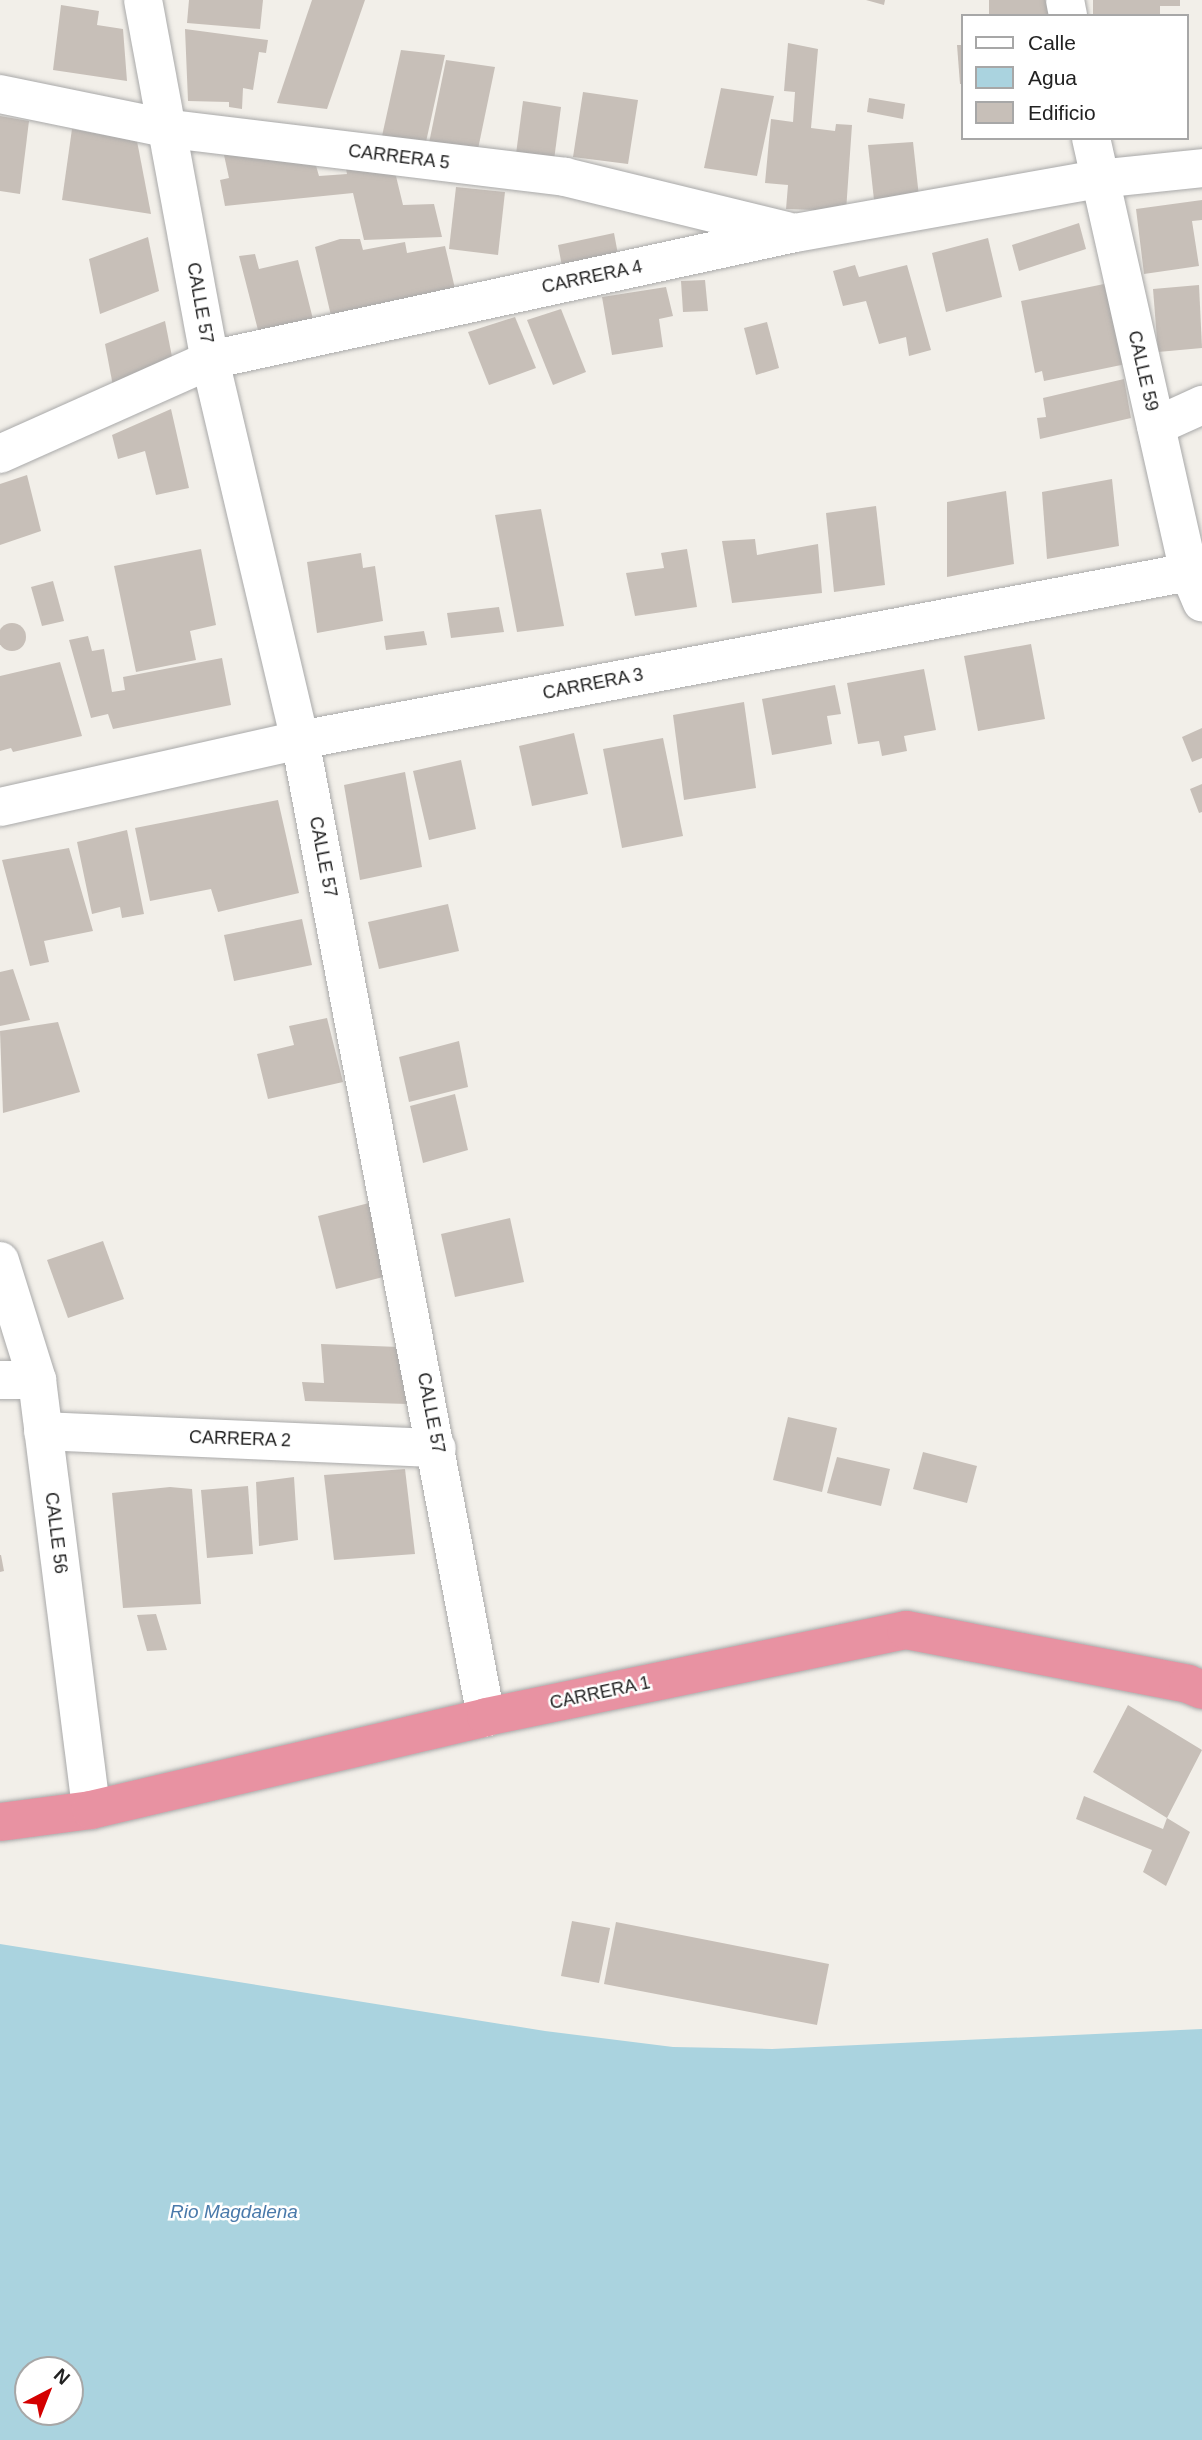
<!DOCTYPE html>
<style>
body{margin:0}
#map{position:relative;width:1202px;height:2440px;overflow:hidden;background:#f2efe9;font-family:Helvetica,sans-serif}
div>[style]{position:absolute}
.water>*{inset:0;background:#aad3df}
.building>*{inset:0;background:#c7bfb8}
.round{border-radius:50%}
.roads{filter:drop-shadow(0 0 2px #a9a9a9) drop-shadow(0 0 2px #a9a9a9)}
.minor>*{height:38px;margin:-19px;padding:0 19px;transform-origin:19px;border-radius:19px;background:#fff}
.highway>*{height:38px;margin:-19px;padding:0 19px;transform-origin:19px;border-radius:19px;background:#e892a2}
span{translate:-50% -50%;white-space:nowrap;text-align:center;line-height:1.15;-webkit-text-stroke:5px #fff;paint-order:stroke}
.street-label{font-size:18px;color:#222}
.water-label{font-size:19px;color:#4a7aab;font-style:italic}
.legend{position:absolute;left:961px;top:14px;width:228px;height:126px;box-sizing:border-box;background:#fff;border:2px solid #a7a7a7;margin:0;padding:9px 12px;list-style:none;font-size:21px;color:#222}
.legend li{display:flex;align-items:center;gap:14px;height:35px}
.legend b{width:35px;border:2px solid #a7a7a7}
.north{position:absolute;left:14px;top:2356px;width:70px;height:70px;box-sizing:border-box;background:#fff;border:2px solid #a7a7a7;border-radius:50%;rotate:42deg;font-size:19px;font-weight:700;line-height:28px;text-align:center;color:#222}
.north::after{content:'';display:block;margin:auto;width:24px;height:32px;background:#d40000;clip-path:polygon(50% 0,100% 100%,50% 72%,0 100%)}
</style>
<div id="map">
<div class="water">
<div style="clip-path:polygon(evenodd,0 1944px,545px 2031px,673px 2047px,772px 2049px,1202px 2029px,1202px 2440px,0 2440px,0 1944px,28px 2370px,70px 2370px,70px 2412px,28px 2412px,28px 2370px)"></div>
</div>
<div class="building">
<div style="clip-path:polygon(189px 0,263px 0,260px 29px,187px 23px)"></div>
<div style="clip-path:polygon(312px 0,365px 0,327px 109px,277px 103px)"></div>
<div style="clip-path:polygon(866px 0,885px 0,884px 5px)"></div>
<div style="clip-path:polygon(989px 0,1052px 0,1052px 16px,989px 16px)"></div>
<div style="clip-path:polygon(1093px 0,1180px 0,1180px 6px,1160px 6px,1160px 16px,1093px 16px)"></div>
<div style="clip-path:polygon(61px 5px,99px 11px,97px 25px,123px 29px,127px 81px,53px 70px)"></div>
<div style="clip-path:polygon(185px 29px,268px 40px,266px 53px,259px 52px,253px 90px,243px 88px,242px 109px,229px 107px,229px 102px,188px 101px)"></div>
<div style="clip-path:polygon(788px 43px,818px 49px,811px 128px,835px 131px,836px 124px,852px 125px,846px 211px,786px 209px,788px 185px,765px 183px,771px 119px,793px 122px,795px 92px,784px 91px)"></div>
<div style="clip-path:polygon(957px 45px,962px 45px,962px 84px,960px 84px)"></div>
<div style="clip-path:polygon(401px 50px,445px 55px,426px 142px,382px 136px)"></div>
<div style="clip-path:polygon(446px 60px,495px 67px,478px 149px,429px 143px)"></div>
<div style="clip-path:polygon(721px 88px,774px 96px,757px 176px,704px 168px)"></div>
<div style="clip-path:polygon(583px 92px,638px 100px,628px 164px,573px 157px)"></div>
<div style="clip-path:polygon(869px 98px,905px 104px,903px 119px,867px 112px)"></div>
<div style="clip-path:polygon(523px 101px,561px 107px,554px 160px,516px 154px)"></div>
<div style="clip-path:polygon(0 116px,29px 121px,20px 194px,0 191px)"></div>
<div style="clip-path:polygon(72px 129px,137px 141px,151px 214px,62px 200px)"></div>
<div style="clip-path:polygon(913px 142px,920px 206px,875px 209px,868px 145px)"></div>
<div style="clip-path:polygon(312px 152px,319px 176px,347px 174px,346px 169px,394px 168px,403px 205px,434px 204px,442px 237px,364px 240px,353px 193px,225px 206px,220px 180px,229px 178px,224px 155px)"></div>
<div style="clip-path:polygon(456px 187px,505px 192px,498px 255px,449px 249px)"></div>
<div style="clip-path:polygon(1202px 200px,1202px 220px,1192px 221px,1199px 266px,1144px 274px,1136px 209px)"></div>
<div style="clip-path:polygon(1079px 223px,1086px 249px,1019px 271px,1012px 245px)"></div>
<div style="clip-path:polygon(614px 233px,620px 265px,564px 277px,558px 245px)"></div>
<div style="clip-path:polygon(148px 237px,159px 291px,100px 314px,89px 259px)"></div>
<div style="clip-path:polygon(988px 238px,1002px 297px,946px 312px,932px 253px)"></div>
<div style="clip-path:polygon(340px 239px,360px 239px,363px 250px,405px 242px,407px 253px,445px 246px,457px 297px,332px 320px,315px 247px)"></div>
<div style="clip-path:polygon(255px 254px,259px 269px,298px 260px,314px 323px,259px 334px,239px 256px)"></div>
<div style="clip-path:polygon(855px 265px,859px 277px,907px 265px,931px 350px,909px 356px,906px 337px,879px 344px,866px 301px,843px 306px,833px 271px)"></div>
<div style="clip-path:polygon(705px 280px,708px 311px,683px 312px,681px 281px)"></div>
<div style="clip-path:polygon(1109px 283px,1126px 364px,1044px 381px,1042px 371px,1035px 373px,1021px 301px)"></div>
<div style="clip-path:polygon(1199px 285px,1202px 348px,1158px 352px,1153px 289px)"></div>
<div style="clip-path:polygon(666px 287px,673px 316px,659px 319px,663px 347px,612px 355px,602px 297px)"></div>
<div style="clip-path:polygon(561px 309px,586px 372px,553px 385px,527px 320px)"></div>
<div style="clip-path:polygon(515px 317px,536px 368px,489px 385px,468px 332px)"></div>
<div style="clip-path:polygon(165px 321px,174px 367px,113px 386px,105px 344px)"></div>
<div style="clip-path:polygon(767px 322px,779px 368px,756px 375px,744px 328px)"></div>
<div style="clip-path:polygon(1124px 379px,1131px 418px,1040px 439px,1037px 418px,1046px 417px,1043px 398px)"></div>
<div style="clip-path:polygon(171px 409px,189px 488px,156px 495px,145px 451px,118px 459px,112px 435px)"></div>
<div style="clip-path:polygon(27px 475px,41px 531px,0 545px,0 484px)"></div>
<div style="clip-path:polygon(1112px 479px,1119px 546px,1047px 559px,1042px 492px)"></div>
<div style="clip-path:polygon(1006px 491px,1014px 564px,947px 577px,947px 502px)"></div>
<div style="clip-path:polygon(876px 506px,885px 585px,834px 592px,826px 513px)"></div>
<div style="clip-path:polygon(541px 509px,564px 626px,517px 632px,495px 515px)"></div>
<div style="clip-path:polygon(755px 539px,757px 555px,818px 544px,822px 593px,732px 603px,722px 541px)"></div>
<div style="clip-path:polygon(201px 549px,216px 625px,190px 631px,196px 660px,136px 672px,114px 566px)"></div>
<div style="clip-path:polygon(687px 549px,697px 607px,635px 616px,626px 573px,664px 568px,661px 553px)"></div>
<div style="clip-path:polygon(361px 553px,363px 568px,375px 566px,383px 621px,317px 633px,307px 562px)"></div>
<div style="clip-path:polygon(53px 581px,64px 621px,42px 626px,31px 587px)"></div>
<div style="clip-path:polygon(499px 607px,504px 632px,451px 638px,447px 613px)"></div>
<div class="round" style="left:-2px;top:623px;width:28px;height:28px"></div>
<div style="clip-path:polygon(424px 631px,427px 645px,386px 650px,384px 636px)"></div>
<div style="clip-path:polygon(88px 636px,92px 651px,104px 649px,112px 692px,125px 690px,123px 677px,222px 658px,231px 705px,113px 729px,108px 714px,91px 718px,69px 640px)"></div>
<div style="clip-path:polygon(1031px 644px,1045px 719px,978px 731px,964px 656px)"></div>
<div style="clip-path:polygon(60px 662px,82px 736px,13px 752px,11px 748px,0 751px,0 676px)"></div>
<div style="clip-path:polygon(924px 669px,936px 730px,904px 736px,907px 751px,882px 756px,879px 741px,858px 744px,847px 683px)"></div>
<div style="clip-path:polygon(835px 685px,841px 714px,827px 716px,832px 744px,772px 755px,762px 699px)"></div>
<div style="clip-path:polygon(744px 702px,756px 788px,684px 800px,673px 715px)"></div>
<div style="clip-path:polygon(1202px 728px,1202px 758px,1192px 762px,1182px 737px)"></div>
<div style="clip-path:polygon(574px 733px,588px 794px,532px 806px,519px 746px)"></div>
<div style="clip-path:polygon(663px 738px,683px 836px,622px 848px,603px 749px)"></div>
<div style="clip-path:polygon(461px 760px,476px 829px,429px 840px,413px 771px)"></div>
<div style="clip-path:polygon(405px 772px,422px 867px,360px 880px,344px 785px)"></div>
<div style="clip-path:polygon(1202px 784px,1202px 812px,1199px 813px,1190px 789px)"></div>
<div style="clip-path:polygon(278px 800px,299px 893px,218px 912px,211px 889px,150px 901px,135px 828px)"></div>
<div style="clip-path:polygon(127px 830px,144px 914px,122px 918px,120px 907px,92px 914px,77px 842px)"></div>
<div style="clip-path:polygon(69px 848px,93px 931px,44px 941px,49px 962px,30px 966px,2px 860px)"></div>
<div style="clip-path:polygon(448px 904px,459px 951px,379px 969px,368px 922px)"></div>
<div style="clip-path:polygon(302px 919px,312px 965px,234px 981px,224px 935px)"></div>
<div style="clip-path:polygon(13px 969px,30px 1020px,0 1026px,0 972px)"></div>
<div style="clip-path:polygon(327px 1018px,343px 1082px,268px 1099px,257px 1054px,294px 1045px,289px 1026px)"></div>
<div style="clip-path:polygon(58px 1022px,80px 1092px,3px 1113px,0 1031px)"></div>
<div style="clip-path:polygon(459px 1041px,468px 1087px,409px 1102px,399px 1057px)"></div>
<div style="clip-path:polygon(455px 1094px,468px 1150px,423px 1163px,410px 1106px)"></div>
<div style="clip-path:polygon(373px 1202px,391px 1275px,336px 1289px,318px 1216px)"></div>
<div style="clip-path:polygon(510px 1218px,524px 1282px,455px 1297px,441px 1234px)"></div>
<div style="clip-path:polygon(103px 1241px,124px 1299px,68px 1318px,47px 1260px)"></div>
<div style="clip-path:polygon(321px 1344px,399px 1347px,408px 1404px,305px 1401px,302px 1382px,324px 1383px)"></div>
<div style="clip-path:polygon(788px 1417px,837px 1428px,822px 1492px,773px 1480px)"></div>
<div style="clip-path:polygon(923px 1452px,977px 1466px,967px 1503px,913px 1489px)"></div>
<div style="clip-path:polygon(837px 1457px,890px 1469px,881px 1506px,827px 1493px)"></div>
<div style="clip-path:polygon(405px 1469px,415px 1554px,334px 1560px,324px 1475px)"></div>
<div style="clip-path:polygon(294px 1477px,298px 1540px,259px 1546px,256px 1482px)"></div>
<div style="clip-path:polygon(248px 1486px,253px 1554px,207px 1558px,201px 1490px)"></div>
<div style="clip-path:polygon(170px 1487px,192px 1489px,201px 1604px,123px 1608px,112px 1493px)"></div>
<div style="clip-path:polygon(0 1555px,1px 1555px,4px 1571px,0 1572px)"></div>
<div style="clip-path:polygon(156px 1614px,167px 1650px,147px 1651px,137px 1615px)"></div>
<div style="clip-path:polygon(1128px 1705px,1202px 1750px,1167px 1818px,1190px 1832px,1166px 1886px,1143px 1872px,1152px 1850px,1076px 1819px,1084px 1796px,1163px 1829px,1167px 1818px,1093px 1772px)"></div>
<div style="clip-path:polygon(572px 1921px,610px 1928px,599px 1983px,561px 1976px)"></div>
<div style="clip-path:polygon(616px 1922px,829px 1964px,817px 2025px,604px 1984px)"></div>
</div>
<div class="roads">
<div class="minor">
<div style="left:143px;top:0;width:366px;rotate:79.5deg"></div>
<div style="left:210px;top:360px;width:391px;rotate:76.7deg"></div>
<div style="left:300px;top:740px;width:995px;rotate:79.22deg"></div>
<div style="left:1065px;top:0;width:16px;rotate:79deg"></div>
<div style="left:0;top:94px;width:174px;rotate:11.6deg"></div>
<div style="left:170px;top:129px;width:398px;rotate:6.9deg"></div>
<div style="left:565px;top:177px;width:228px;rotate:13.7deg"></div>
<div style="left:1091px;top:138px;width:445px;rotate:77.3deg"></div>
<div style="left:1189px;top:572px;width:33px;rotate:67deg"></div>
<div style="left:1156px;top:426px;width:51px;rotate:-24.5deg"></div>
<div style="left:0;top:454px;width:230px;rotate:-24.1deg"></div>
<div style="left:210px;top:360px;width:599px;rotate:-12.25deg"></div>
<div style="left:795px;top:233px;width:308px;rotate:-10.1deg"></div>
<div style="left:1098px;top:179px;width:105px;rotate:-6deg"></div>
<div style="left:0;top:807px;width:307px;rotate:-12.6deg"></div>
<div style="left:300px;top:740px;width:905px;rotate:-10.7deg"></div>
<div style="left:0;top:1261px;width:125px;rotate:72.7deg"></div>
<div style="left:37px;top:1380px;width:433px;rotate:82.8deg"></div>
<div style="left:0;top:1380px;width:37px"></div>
<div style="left:43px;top:1431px;width:394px;rotate:2.5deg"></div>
</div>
<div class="highway">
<div style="left:0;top:1822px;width:92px;rotate:-7.5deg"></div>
<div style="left:91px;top:1810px;width:406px;rotate:-13.2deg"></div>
<div style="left:486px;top:1717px;width:429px;rotate:-11.7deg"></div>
<div style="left:906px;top:1630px;width:287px;rotate:10.8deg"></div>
<div style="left:1188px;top:1684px;width:15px;rotate:23deg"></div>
</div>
</div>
<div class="street-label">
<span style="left:399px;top:157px;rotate:7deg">CARRERA 5</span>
<span style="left:592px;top:277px;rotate:-12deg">CARRERA 4</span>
<span style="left:200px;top:303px;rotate:80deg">CALLE 57</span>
<span style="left:1143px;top:371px;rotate:77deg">CALLE 59</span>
<span style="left:593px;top:684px;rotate:-11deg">CARRERA 3</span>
<span style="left:323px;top:857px;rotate:79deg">CALLE 57</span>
<span style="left:431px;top:1413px;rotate:79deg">CALLE 57</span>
<span style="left:240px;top:1439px;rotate:2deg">CARRERA 2</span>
<span style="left:56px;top:1533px;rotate:83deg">CALLE 56</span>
<span style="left:600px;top:1693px;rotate:-12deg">CARRERA 1</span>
</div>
<div class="water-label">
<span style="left:234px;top:2212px">Rio Magdalena</span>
</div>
<ul class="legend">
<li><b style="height:9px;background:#fff"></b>Calle</li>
<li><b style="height:19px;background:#aad3df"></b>Agua</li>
<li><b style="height:19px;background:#c7bfb8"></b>Edificio</li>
</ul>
<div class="north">N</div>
</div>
